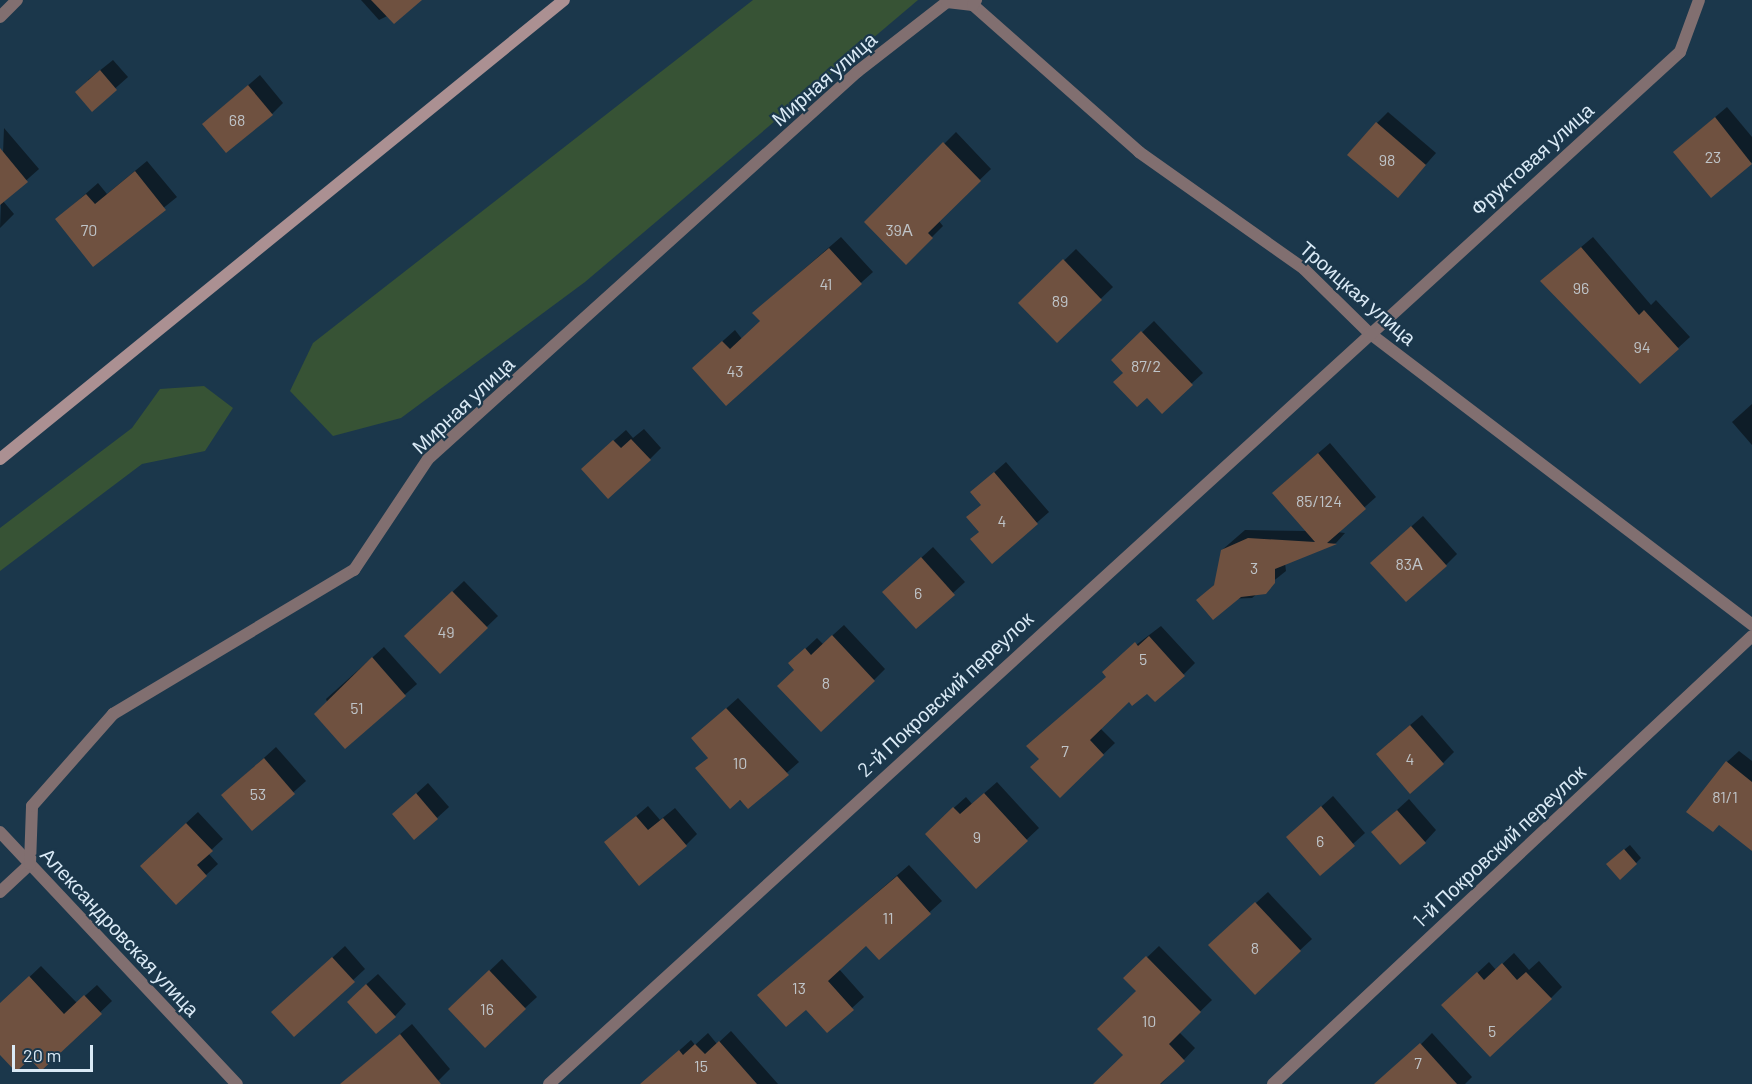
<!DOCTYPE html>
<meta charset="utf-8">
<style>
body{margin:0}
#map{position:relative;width:1752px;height:1084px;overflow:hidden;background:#1b374b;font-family:Barlow,sans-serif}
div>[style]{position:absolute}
.green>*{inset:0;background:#375335}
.shadow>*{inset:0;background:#0007}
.building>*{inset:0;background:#6f5140}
.street>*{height:12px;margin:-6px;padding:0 6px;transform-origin:6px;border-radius:6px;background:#816f70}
.secondary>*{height:12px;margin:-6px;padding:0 6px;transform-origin:6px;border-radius:6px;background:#ab9092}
span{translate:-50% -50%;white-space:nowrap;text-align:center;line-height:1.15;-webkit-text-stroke:4.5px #1b374b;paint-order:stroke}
.number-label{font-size:16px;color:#bfc4c8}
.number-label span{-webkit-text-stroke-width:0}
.street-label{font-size:20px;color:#daeaf6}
.scale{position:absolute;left:12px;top:1045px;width:81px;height:27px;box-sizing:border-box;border:3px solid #daeaf6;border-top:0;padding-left:8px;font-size:18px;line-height:21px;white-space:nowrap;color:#daeaf6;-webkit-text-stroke:4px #1b374b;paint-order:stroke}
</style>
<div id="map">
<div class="green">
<div style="clip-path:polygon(753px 0,918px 0,585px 282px,401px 418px,333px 436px,290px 391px,313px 343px)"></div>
<div style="clip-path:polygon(204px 386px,233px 408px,205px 451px,142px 464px,0 571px,0 528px,132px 428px,160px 389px)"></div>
</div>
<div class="shadow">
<div style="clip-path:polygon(361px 0,420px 0,379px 20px)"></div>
<div style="clip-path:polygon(113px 60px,128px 77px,92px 109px,88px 80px)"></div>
<div style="clip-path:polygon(260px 75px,283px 103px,272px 114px,216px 113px)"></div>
<div style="clip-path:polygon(1727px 107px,1752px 137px,1752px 162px,1711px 196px,1687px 141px)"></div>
<div style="clip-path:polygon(1388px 112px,1436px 153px,1398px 196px,1377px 123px)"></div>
<div style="clip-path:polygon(4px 128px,39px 169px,3px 201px,14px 214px,0 228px)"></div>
<div style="clip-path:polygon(956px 132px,991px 169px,938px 220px,943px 226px,906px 263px,866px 222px)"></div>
<div style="clip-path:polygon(147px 161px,177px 197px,93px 265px,57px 219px,98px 183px,107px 194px)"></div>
<div style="clip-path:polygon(841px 237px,873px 272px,726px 404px,705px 357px,735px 330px,742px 339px,761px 321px,766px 302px)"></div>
<div style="clip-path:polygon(1593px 237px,1651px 305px,1656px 300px,1690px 337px,1678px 348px,1554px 270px)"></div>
<div style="clip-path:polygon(1076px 249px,1113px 287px,1057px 341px,1020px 303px)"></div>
<div style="clip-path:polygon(1154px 321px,1203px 373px,1191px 384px,1125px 373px,1113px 360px)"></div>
<div style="clip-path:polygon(1752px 404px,1752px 445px,1732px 422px)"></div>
<div style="clip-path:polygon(644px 429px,661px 448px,650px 459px,594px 458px,626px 430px,633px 438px)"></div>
<div style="clip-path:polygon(1330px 443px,1376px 497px,1337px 532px,1345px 533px,1336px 543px,1285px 563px,1286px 571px,1252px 598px,1198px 600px,1216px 583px,1222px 550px,1245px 530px,1307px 531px,1285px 482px)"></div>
<div style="clip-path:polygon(1006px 462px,1049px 512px,992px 562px,980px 531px,982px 504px,972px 492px)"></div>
<div style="clip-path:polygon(1423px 516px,1457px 554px,1446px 565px,1384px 551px)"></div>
<div style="clip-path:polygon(933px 547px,965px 582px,916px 627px,896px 581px)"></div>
<div style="clip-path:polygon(464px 581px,498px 616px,440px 672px,406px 636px)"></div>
<div style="clip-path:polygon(844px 625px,885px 669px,874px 680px,796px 669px,802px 652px,817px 638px,823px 644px)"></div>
<div style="clip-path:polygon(1161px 626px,1195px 663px,1184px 674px,1129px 700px,1100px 728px,1115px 743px,1060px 796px,1115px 661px)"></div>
<div style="clip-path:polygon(384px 647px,417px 684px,345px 747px,326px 699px)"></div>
<div style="clip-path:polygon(738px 698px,799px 762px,748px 807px,697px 768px,709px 757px,693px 738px)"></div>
<div style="clip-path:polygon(1422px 715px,1454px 752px,1443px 763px,1389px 743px)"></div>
<div style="clip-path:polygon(276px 747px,306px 781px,252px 829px,223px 795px)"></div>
<div style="clip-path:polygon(1739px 751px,1752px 761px,1752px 849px,1727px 762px)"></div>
<div style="clip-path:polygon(997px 782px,1039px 828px,976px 887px,938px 822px,966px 797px,972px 804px)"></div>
<div style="clip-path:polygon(428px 783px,449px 807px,437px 818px,394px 814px)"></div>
<div style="clip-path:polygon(1333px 796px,1365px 833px,1320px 874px,1288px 837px)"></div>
<div style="clip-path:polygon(1409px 799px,1436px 830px,1425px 842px,1385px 821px)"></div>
<div style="clip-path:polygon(648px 806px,660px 820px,675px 808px,697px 834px,686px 845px,606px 842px)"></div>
<div style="clip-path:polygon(198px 812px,223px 839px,208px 853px,218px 864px,206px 875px,153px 854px)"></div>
<div style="clip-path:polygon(1630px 845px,1641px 858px,1636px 863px,1613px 859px)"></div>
<div style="clip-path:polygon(909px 865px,942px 901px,879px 958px,866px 944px,839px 969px,864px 997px,827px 1031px,806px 1007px,759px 995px)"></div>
<div style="clip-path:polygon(1268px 892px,1312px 939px,1255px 992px,1222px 934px)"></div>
<div style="clip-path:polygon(345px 946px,365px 969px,294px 1035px,285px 1001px)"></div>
<div style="clip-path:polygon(1159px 946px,1212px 1000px,1179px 1032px,1195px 1048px,1161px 1084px,1095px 1084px,1125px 1055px,1138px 991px,1137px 967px)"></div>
<div style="clip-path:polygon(1514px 953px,1529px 970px,1539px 961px,1562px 987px,1551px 998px,1455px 994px,1489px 962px,1496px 970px)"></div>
<div style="clip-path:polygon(502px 959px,537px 997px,525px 1008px,462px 997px)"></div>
<div style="clip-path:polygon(41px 966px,77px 1003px,97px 985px,112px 1001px,41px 1069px,30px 1057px,0 1054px,0 1005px)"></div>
<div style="clip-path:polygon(378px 974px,406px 1004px,395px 1016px,360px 990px)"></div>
<div style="clip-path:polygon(412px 1024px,450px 1069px,438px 1081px,341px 1084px)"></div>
<div style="clip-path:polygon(731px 1031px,778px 1084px,656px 1084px,662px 1066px,691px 1040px,695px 1045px,708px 1033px,717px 1044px)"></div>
<div style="clip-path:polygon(1432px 1033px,1472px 1077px,1465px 1084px,1382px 1084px)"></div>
</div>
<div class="building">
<div style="clip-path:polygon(371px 0,422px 0,394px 24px)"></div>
<div style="clip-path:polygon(100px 70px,117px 90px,92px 112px,75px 92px)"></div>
<div style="clip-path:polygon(248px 85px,273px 115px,226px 153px,202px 124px)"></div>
<div style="clip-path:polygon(1715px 117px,1752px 164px,1711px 198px,1673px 152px)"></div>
<div style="clip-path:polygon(1376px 122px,1426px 165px,1398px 198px,1347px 155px)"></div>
<div style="clip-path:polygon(943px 142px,981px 181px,928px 233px,933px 238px,906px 265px,864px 222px)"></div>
<div style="clip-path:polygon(0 148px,28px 182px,0 205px)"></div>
<div style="clip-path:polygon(135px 171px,166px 210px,93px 267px,55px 219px,86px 194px,95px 204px)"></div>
<div style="clip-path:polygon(1581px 247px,1639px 315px,1644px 310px,1679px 349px,1640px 384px,1540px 281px)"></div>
<div style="clip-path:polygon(829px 248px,862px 284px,726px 406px,692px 368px,722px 341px,730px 349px,760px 321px,752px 313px)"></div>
<div style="clip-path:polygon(1063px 259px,1102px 300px,1057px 343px,1018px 303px)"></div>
<div style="clip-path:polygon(1141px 331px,1193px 385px,1162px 414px,1147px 398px,1137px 407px,1113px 382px,1123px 373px,1111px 360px)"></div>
<div style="clip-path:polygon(631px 439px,651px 460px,608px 499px,581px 469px,613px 440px,621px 448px)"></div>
<div style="clip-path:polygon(1318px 453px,1366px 509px,1327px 543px,1337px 544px,1275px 569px,1275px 583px,1266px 594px,1241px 597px,1213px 620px,1196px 600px,1214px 585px,1221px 550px,1248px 538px,1315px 542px,1272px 493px)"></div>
<div style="clip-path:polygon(994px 472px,1038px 524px,992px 564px,970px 539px,979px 532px,966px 517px,981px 505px,970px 492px)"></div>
<div style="clip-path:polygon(1411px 526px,1447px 566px,1406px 602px,1370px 563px)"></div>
<div style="clip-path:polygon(921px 557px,955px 595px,916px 629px,882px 592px)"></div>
<div style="clip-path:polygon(452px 591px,488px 628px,440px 674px,404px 636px)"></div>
<div style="clip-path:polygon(832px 635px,875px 681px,821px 732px,777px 686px,794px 670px,788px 663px,805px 648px,811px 655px)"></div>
<div style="clip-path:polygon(1149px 636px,1185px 676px,1155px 702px,1147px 694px,1132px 706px,1129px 702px,1090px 740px,1104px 755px,1060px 798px,1030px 767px,1039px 759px,1026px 746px,1106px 677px,1102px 672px,1135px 642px,1138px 646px)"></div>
<div style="clip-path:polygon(372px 657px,406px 696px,345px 749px,314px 714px)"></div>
<div style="clip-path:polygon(726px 708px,789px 775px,748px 809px,740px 800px,730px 809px,695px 768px,708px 758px,691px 738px)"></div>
<div style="clip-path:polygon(1410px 725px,1444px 764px,1410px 794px,1376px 754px)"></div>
<div style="clip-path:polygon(264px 758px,295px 794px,252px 831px,221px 795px)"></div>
<div style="clip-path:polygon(1726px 761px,1752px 782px,1752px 851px,1719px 825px,1713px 832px,1686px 812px)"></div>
<div style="clip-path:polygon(416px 793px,438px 819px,414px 840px,392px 814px)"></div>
<div style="clip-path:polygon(984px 793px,1028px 841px,976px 889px,925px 834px,953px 807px,960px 814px)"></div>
<div style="clip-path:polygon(1321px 806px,1355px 846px,1320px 876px,1286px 837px)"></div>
<div style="clip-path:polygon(1397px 810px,1426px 843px,1400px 865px,1371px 832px)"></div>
<div style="clip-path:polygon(636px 816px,648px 830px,663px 818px,687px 846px,639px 886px,604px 842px)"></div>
<div style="clip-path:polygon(186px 823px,213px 851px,197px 865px,207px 876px,176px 905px,140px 866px)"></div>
<div style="clip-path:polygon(1624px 849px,1637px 864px,1620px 880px,1606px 864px)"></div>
<div style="clip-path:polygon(897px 876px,931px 914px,879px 960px,866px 946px,828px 981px,854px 1010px,827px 1033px,806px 1010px,786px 1027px,757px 995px)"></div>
<div style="clip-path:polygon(1255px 902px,1301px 951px,1255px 995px,1208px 945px)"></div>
<div style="clip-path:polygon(1146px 956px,1201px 1012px,1169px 1044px,1185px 1061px,1160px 1084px,1093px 1084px,1123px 1055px,1097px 1029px,1136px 991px,1123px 978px)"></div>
<div style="clip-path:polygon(332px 957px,355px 982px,294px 1037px,271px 1012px)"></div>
<div style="clip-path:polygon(1502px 963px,1517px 980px,1526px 972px,1552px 999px,1490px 1057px,1441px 1005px,1477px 972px,1484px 980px)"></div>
<div style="clip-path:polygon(489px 970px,526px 1009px,485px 1048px,448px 1009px)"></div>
<div style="clip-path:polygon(29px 976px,64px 1014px,84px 995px,102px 1014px,41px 1071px,30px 1059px,16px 1072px,0 1055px,0 1003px)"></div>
<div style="clip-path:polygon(366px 984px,396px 1017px,376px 1034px,347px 1002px)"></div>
<div style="clip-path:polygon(400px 1034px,441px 1084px,340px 1084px)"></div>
<div style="clip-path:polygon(719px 1041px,757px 1084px,640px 1084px,679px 1050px,683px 1055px,695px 1044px,705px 1054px)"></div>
<div style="clip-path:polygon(1420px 1043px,1457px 1084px,1374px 1084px)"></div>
</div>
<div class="street">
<div style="left:973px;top:5px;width:222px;rotate:41.5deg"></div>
<div style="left:1139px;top:152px;width:202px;rotate:35.3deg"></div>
<div style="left:1304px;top:269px;width:90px;rotate:44.5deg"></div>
<div style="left:1368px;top:332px;width:483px;rotate:37.3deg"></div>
<div style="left:0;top:17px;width:24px;rotate:-45deg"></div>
<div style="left:0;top:832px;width:346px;rotate:46.8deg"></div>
<div style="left:0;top:892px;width:41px;rotate:-43deg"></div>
<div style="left:30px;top:864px;width:58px;rotate:-88deg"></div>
<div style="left:32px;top:806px;width:123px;rotate:-48.6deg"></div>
<div style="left:113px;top:714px;width:281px;rotate:-30.9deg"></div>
<div style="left:354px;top:570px;width:133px;rotate:-56.3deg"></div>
<div style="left:428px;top:459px;width:578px;rotate:-42.05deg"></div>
<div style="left:857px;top:72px;width:114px;rotate:-37.9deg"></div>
<div style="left:947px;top:2px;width:26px;rotate:7deg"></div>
<div style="left:973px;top:5px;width:6px;rotate:-59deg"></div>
<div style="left:549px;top:1084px;width:1531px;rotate:-42.38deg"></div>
<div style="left:1680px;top:52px;width:55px;rotate:-69.9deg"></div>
<div style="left:1273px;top:1084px;width:656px;rotate:-43.08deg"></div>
</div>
<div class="secondary">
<div style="left:0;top:459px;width:727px;rotate:-39.14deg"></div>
</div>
<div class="number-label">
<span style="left:237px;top:120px">68</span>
<span style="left:1713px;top:157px">23</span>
<span style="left:1387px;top:160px">98</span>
<span style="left:89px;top:230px">70</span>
<span style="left:899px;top:230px">39А</span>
<span style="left:826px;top:284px">41</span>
<span style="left:1581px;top:288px">96</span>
<span style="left:1060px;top:301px">89</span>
<span style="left:1642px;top:347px">94</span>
<span style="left:1146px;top:366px">87/2</span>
<span style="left:735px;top:371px">43</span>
<span style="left:1319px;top:501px">85/124</span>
<span style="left:1002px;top:521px">4</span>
<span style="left:1409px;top:564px">83А</span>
<span style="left:1254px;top:568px">3</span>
<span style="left:918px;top:593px">6</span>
<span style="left:446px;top:632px">49</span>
<span style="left:1143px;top:659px">5</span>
<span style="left:826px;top:683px">8</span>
<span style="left:357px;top:708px">51</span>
<span style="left:1065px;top:751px">7</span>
<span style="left:1410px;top:759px">4</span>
<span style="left:740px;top:763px">10</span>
<span style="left:258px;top:794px">53</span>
<span style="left:1725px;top:797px">81/1</span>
<span style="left:977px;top:837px">9</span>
<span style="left:1320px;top:841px">6</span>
<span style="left:888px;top:918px">11</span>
<span style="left:1255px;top:948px">8</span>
<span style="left:799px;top:988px">13</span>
<span style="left:487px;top:1009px">16</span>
<span style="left:1149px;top:1021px">10</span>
<span style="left:1492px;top:1031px">5</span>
<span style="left:1418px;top:1063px">7</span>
<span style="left:701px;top:1066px">15</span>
</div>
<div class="street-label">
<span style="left:824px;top:79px;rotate:-41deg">Мирная улица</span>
<span style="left:1532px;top:159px;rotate:-42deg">Фруктовая улица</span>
<span style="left:1358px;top:293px;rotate:41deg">Троицкая улица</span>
<span style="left:463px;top:405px;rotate:-43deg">Мирная улица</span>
<span style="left:945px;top:694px;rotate:-43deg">2-й Покровский переулок</span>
<span style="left:1499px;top:846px;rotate:-43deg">1-й Покровский переулок</span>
<span style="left:120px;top:932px;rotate:47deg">Александровская улица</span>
</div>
<div class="scale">20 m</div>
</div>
